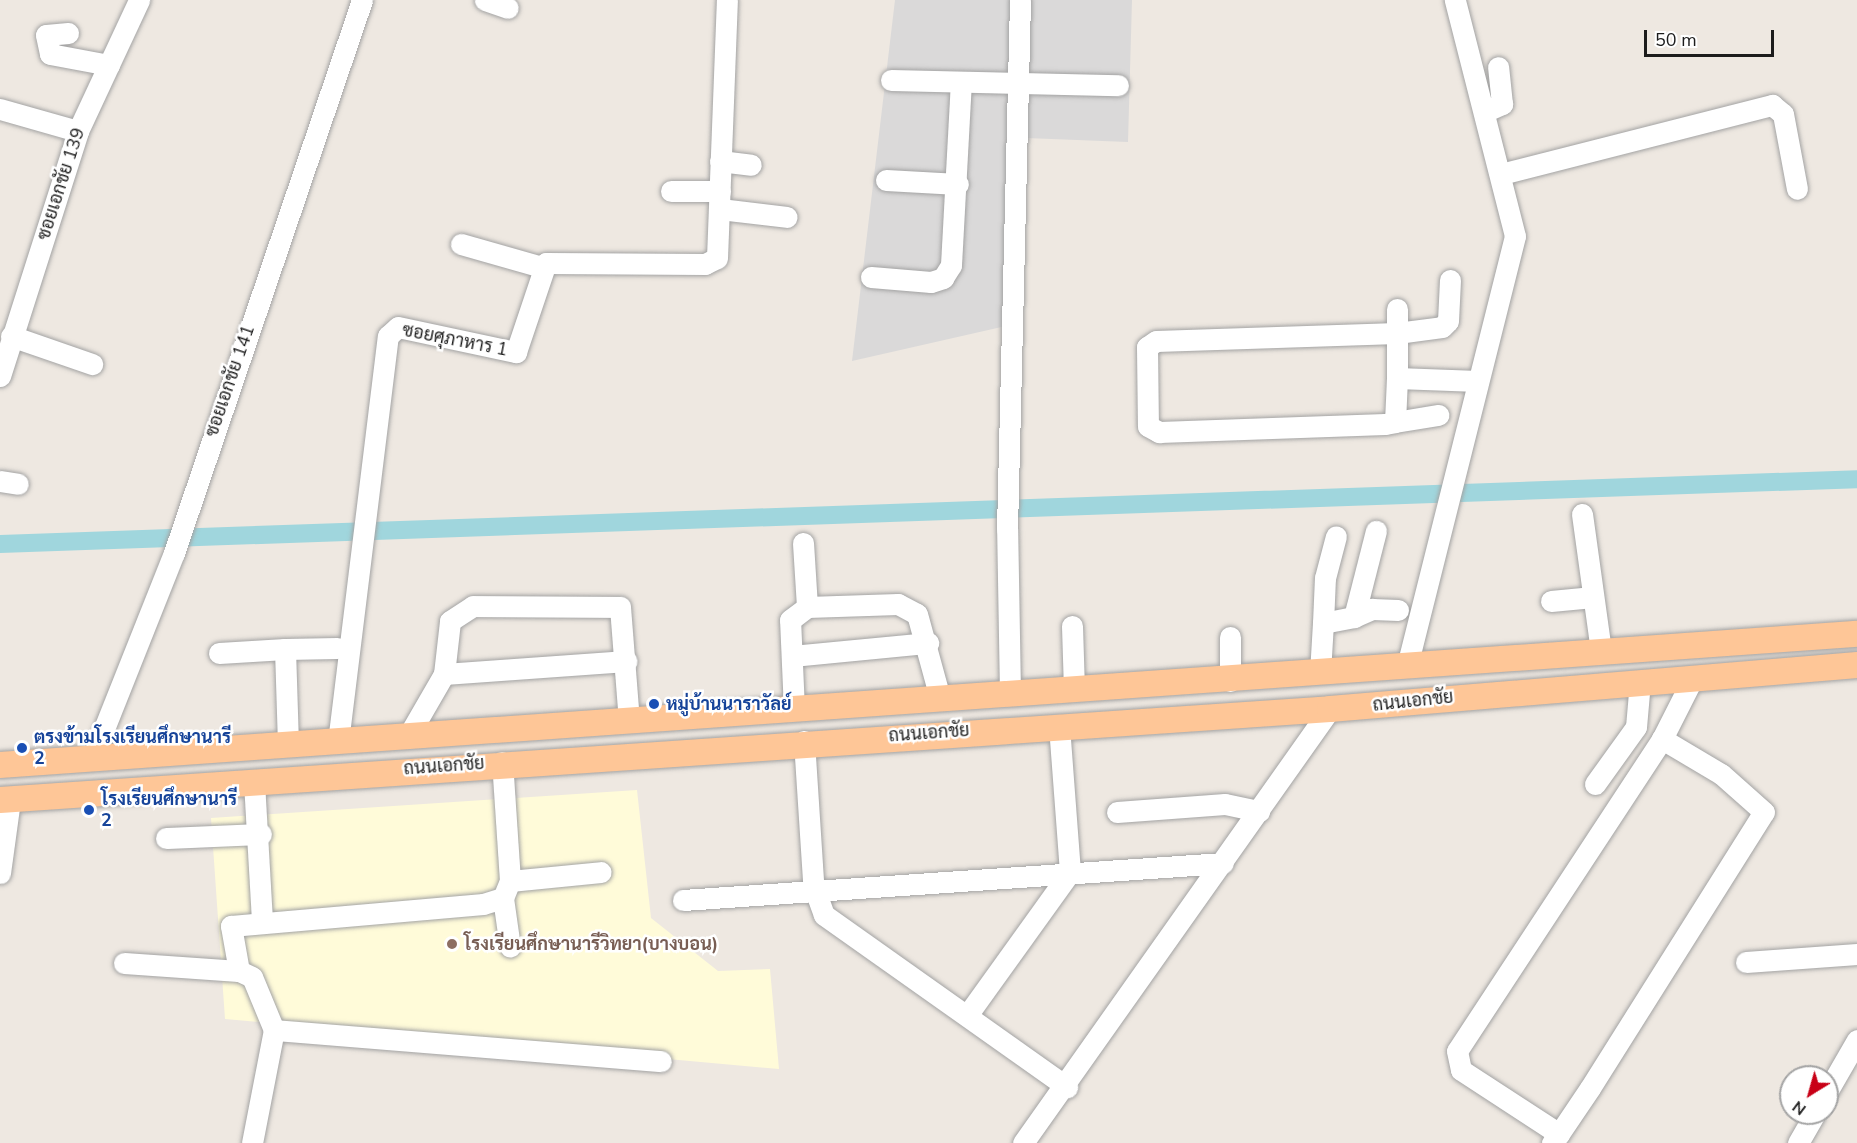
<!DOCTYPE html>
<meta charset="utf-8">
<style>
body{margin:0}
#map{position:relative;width:1857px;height:1143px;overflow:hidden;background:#eee8e1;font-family:"Nunito Sans",Sarabun,sans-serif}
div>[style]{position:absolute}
.residential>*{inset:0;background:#dad9d9}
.education>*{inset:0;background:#fffbd9}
.canal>*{height:18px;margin:-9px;padding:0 9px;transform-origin:9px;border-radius:9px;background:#a0d6dd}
.roads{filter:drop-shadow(0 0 2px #a3a3a3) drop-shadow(0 0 2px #a3a3a3)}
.minor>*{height:21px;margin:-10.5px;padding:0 10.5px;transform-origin:10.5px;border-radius:10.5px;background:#fff}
.major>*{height:26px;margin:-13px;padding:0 13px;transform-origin:13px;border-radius:13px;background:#fec697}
.dots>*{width:16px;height:16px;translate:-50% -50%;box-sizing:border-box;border:3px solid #fff;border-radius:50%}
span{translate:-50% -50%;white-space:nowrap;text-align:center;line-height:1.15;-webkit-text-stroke:5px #fff;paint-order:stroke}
.street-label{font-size:18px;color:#1c1c1c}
.transit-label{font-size:18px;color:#164399;font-weight:700}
.left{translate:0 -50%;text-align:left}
.education-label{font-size:18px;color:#785e54;font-weight:700}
.north{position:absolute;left:1779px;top:1065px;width:60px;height:60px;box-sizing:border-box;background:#fff;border:2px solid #a4a4a4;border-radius:50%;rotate:217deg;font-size:16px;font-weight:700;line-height:24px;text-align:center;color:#1c1c1c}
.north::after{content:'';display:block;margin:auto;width:21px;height:27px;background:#c80016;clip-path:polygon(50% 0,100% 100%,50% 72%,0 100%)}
.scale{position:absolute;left:1644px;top:30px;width:130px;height:27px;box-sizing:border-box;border:3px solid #1c1c1c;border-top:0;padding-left:8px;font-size:18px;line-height:21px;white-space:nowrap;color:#1c1c1c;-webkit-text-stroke:4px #fff;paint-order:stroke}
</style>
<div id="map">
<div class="residential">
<div style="clip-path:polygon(895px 0,1132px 0,1128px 142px,1026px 138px,1019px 323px,852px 361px)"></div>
</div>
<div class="education">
<div style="clip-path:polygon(637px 790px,651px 918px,718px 971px,770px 969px,779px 1069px,225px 1019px,211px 818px)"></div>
</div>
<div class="canal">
<div style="left:0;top:544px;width:1858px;rotate:-2deg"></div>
</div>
<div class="roads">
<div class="minor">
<div style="left:485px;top:0;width:24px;rotate:19deg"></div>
<div style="left:68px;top:33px;width:22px;rotate:175deg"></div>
<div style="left:46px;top:35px;width:19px;rotate:78deg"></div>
<div style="left:50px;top:54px;width:60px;rotate:10.6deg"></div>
<div style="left:891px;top:80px;width:227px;rotate:1.3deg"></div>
<div style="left:0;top:109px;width:81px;rotate:15.8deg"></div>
<div style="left:1484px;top:112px;width:20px;rotate:-24deg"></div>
<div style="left:1502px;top:104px;width:37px;rotate:-96deg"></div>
<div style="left:720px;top:161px;width:31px;rotate:7deg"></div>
<div style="left:1501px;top:174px;width:280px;rotate:-14.3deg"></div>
<div style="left:1772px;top:105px;width:14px;rotate:39deg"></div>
<div style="left:1783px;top:114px;width:76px;rotate:79.4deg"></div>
<div style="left:886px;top:180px;width:72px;rotate:3.2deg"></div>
<div style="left:671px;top:191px;width:49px"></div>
<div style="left:720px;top:209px;width:67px;rotate:6.8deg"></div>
<div style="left:461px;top:244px;width:84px;rotate:15.9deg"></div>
<div style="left:871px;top:277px;width:60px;rotate:4.8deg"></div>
<div style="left:931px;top:282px;width:13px;rotate:-18deg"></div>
<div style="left:943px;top:278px;width:15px;rotate:-58deg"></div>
<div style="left:951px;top:265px;width:182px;rotate:-86.9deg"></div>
<div style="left:1397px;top:309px;width:24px;rotate:90deg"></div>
<div style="left:1397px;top:333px;width:45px;rotate:-7.6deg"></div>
<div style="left:1442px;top:327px;width:8px;rotate:-45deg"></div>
<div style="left:1448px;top:321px;width:41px;rotate:-87.2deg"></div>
<div style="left:11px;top:336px;width:86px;rotate:19.1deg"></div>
<div style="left:0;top:376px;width:257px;rotate:-72.3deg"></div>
<div style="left:78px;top:131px;width:145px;rotate:-65deg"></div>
<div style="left:1397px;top:378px;width:45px;rotate:-90deg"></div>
<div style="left:1397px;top:333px;width:241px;rotate:178.1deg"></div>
<div style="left:1156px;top:341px;width:11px;rotate:146deg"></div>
<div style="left:1147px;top:347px;width:79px;rotate:89.3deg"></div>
<div style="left:1148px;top:426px;width:13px;rotate:29deg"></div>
<div style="left:1159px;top:432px;width:226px;rotate:-2deg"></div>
<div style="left:1385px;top:424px;width:10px;rotate:-11deg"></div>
<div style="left:1395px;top:422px;width:44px;rotate:-87.4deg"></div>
<div style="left:1397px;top:378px;width:81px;rotate:2.1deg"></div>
<div style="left:1395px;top:422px;width:44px;rotate:-9.2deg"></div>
<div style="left:0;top:481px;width:18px;rotate:9deg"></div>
<div style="left:1582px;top:514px;width:138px;rotate:82.1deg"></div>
<div style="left:803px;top:543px;width:64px;rotate:86.4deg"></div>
<div style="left:1551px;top:601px;width:42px;rotate:-5.4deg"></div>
<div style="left:1354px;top:617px;width:20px;rotate:-24deg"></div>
<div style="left:1372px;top:609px;width:26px;rotate:2deg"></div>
<div style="left:1323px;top:623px;width:45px;rotate:-87.5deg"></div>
<div style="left:1325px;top:578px;width:43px;rotate:-75.3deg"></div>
<div style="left:1072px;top:626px;width:64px;rotate:88.2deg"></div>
<div style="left:1230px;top:637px;width:44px;rotate:90deg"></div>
<div style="left:285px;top:649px;width:52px;rotate:-1.1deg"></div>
<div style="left:219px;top:653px;width:66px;rotate:-3.5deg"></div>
<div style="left:285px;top:649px;width:94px;rotate:88.2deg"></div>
<div style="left:792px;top:656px;width:137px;rotate:-5.5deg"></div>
<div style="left:1407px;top:666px;width:443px;rotate:-75.9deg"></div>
<div style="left:1515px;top:236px;width:244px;rotate:-104.3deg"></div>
<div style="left:1320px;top:673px;width:50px;rotate:-86.6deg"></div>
<div style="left:1323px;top:623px;width:32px;rotate:-11deg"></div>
<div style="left:1354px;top:617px;width:89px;rotate:-75.7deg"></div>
<div style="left:444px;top:674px;width:183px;rotate:-4.1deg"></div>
<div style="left:1010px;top:693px;width:164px;rotate:-91deg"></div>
<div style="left:1007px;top:529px;width:529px;rotate:-88.59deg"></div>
<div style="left:794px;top:710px;width:90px;rotate:-92.5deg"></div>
<div style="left:790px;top:620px;width:21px;rotate:-37deg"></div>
<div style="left:807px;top:607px;width:91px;rotate:-1.9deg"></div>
<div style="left:898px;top:604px;width:21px;rotate:28deg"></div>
<div style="left:917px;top:614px;width:87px;rotate:74.7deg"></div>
<div style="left:407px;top:738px;width:74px;rotate:-60deg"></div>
<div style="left:444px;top:674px;width:53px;rotate:-83.5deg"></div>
<div style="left:450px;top:621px;width:27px;rotate:-33deg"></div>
<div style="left:473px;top:606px;width:147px;rotate:0.4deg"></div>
<div style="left:620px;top:607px;width:114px;rotate:85.5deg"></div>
<div style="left:1662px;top:739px;width:68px;rotate:-63.1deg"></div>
<div style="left:804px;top:741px;width:153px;rotate:86.3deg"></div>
<div style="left:338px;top:742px;width:409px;rotate:-83deg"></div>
<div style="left:388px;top:336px;width:13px;rotate:-42deg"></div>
<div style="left:398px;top:327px;width:121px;rotate:12deg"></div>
<div style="left:516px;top:352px;width:94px;rotate:-71.4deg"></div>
<div style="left:546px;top:263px;width:159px;rotate:0.4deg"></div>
<div style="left:705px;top:264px;width:13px;rotate:-27deg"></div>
<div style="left:717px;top:258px;width:258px;rotate:-87.8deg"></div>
<div style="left:92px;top:759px;width:222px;rotate:-68.3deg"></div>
<div style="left:174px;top:553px;width:584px;rotate:-71.22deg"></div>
<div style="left:254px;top:782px;width:140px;rotate:86.7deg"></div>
<div style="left:1595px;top:784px;width:70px;rotate:-54.3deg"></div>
<div style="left:1636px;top:727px;width:46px;rotate:-85deg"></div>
<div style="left:1117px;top:812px;width:108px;rotate:-4.2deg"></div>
<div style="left:1225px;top:804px;width:35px;rotate:12deg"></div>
<div style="left:166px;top:838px;width:95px;rotate:-2.4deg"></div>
<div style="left:0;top:873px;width:74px;rotate:-82.2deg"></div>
<div style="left:510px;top:881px;width:91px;rotate:-5.6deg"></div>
<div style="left:816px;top:893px;width:23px;rotate:70deg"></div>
<div style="left:824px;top:915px;width:298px;rotate:35.3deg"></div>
<div style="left:503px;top:898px;width:49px;rotate:81.9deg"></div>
<div style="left:683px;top:900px;width:541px;rotate:-3.92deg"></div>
<div style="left:1746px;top:962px;width:111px;rotate:-4.1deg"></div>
<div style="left:124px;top:963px;width:115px;rotate:4deg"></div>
<div style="left:968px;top:1014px;width:175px;rotate:-54.3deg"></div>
<div style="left:1070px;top:872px;width:147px;rotate:-94.3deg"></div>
<div style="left:274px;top:1030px;width:388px;rotate:4.6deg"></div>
<div style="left:1827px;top:1092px;width:60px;rotate:-60deg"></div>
<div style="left:252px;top:1143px;width:115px;rotate:-79deg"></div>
<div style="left:274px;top:1030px;width:57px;rotate:-112.5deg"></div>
<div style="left:252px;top:977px;width:14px;rotate:-155deg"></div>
<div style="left:239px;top:971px;width:46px;rotate:-100.1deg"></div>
<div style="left:231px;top:926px;width:253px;rotate:-5deg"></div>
<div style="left:483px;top:904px;width:21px;rotate:-17deg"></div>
<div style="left:503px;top:898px;width:18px;rotate:-68deg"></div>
<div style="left:510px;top:881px;width:119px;rotate:-93.8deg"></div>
<div style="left:1023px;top:1143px;width:532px;rotate:-54.73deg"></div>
<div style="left:1552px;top:1143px;width:11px;rotate:-52deg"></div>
<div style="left:1559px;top:1134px;width:55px;rotate:-56deg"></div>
<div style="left:1590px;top:1088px;width:326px;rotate:-57.8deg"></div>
<div style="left:1764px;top:812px;width:57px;rotate:-138.5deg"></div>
<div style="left:1721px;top:774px;width:69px;rotate:-149.3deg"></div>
<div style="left:1662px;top:739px;width:373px;rotate:123.3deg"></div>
<div style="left:1457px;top:1051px;width:19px;rotate:78deg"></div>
<div style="left:1461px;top:1070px;width:117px;rotate:33.1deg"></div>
<div style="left:1798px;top:1143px;width:34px;rotate:-60deg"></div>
</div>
<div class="major">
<div style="left:0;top:765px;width:1862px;rotate:-4.04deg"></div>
<div style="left:0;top:800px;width:1333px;rotate:-3.91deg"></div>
<div style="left:1330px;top:709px;width:529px;rotate:-4.77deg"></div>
</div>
</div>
<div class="dots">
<div style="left:654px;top:704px;background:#1a4fb4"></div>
<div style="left:22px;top:748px;background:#1a4fb4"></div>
<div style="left:89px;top:810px;background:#1a4fb4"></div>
<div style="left:452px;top:944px;background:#8d6e63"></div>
</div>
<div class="street-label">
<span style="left:61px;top:184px;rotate:-72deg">ซอยเอกชัย 139</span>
<span style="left:455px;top:340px;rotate:11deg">ซอยศุภาหาร 1</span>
<span style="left:230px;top:381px;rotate:-71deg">ซอยเอกชัย 141</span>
<span style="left:1413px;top:701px;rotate:-6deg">ถนนเอกชัย</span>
<span style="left:929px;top:733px;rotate:-4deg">ถนนเอกชัย</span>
<span style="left:444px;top:766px;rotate:-4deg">ถนนเอกชัย</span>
</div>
<div class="transit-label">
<span class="left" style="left:666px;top:704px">หมู่บ้านนาราวัลย์</span>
<span class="left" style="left:34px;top:748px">ตรงข้ามโรงเรียนศึกษานารี<br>2</span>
<span class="left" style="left:101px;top:810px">โรงเรียนศึกษานารี<br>2</span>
</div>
<div class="education-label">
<span class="left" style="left:464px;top:944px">โรงเรียนศึกษานารีวิทยา(บางบอน)</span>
</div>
<div class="north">N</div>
<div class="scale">50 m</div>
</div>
